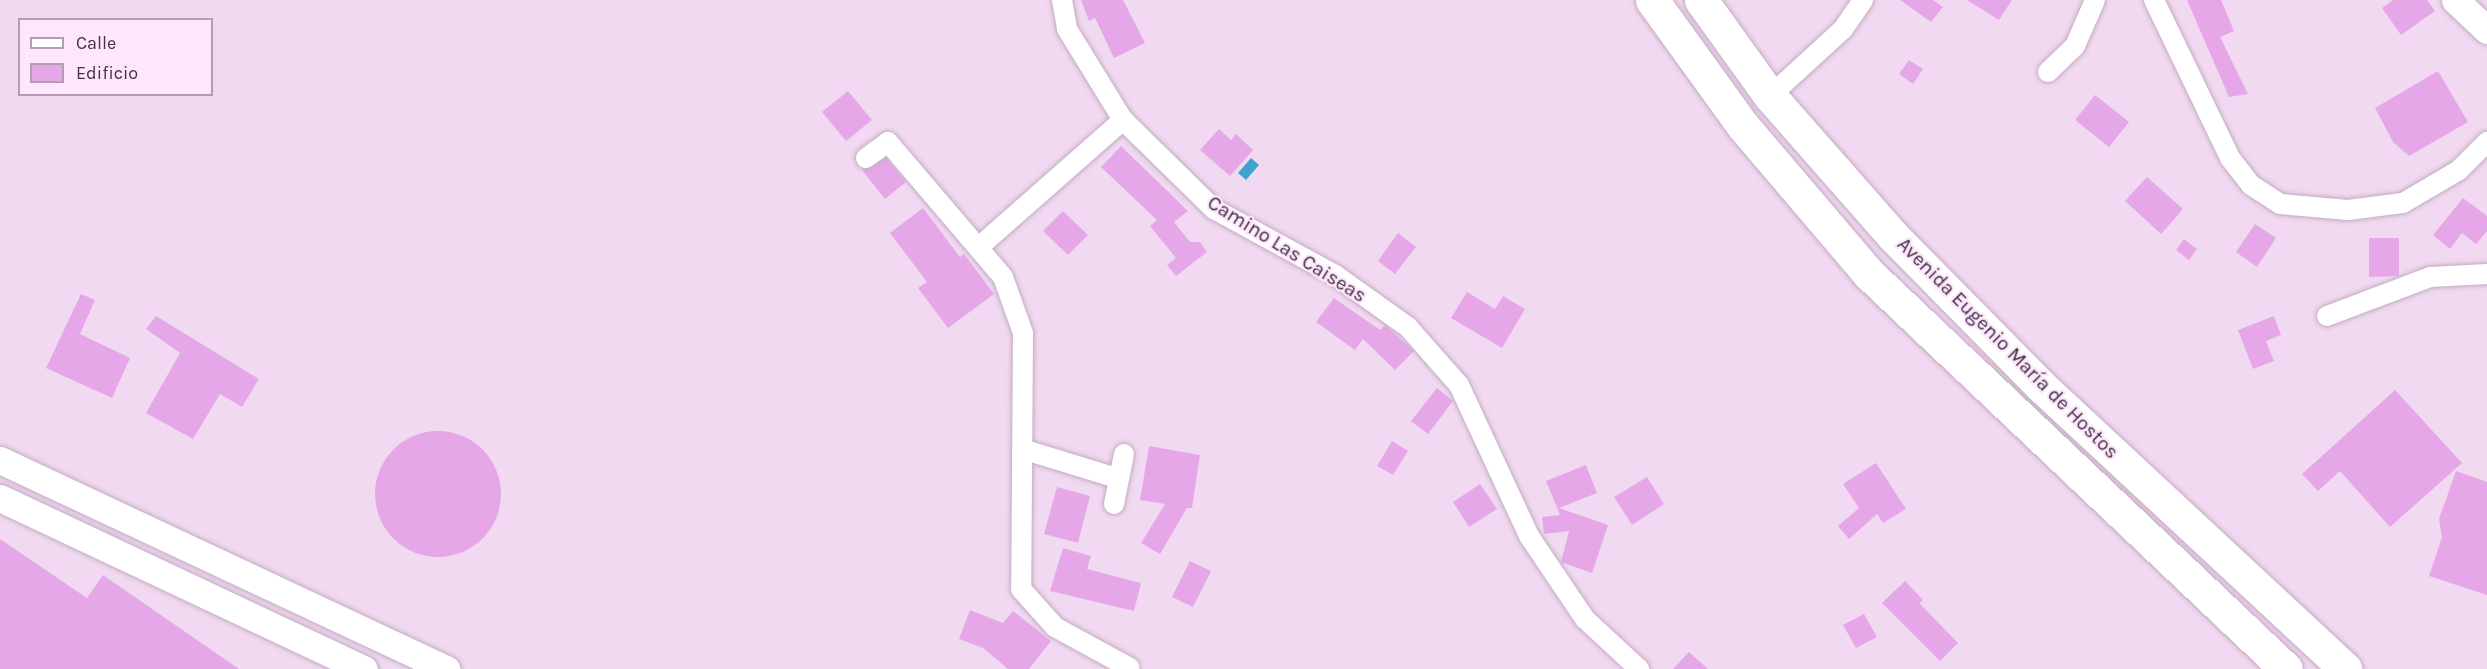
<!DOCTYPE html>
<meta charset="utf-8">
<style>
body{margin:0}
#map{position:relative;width:2487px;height:669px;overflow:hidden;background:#f1d9f1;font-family:Karla,sans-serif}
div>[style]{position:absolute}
.water>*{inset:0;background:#3ca5cf}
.building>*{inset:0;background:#e6a7e8}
.round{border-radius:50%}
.roads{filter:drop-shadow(0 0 2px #c3acc3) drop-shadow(0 0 2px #c3acc3)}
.street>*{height:20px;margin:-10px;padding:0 10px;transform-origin:10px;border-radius:10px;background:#fff}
.secondary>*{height:27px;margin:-13.5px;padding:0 13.5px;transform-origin:13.5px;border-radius:13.5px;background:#fff}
.highway>*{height:33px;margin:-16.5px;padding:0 16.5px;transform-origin:16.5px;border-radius:16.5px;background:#fff}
span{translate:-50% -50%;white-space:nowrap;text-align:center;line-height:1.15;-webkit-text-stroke:4.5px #fee6fe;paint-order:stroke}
.street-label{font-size:20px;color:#3e353e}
.legend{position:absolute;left:18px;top:18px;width:195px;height:78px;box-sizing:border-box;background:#fee6fe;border:2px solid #b19fb1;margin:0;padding:8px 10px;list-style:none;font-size:18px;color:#3e353e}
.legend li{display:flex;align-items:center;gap:12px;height:30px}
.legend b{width:30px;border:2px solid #b19fb1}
</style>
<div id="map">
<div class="water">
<div style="clip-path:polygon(1251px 158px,1259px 165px,1246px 180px,1238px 173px)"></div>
</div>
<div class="building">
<div style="clip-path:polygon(1081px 0,1123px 0,1145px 43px,1114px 58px,1095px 18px,1089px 21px)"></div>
<div style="clip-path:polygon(1900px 0,1933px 0,1943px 7px,1931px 22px)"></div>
<div style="clip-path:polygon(1967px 0,2012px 0,1999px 20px)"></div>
<div style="clip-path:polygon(2187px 0,2221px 0,2234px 31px,2220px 37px,2248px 94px,2229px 97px)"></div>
<div style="clip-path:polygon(2393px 0,2427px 0,2435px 11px,2401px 35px,2382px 8px)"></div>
<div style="clip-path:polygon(1909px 60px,1923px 69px,1913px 84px,1899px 74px)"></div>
<div style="clip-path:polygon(2438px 71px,2468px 122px,2409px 156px,2393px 142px,2375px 108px)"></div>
<div style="clip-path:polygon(848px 91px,872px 120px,846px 141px,822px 112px)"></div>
<div style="clip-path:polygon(2095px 95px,2129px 122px,2109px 147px,2075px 120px)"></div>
<div style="clip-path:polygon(1219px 129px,1231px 140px,1236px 134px,1253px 150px,1230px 176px,1200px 150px)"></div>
<div style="clip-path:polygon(1121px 146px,1188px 211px,1174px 222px,1190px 242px,1200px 242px,1207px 252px,1176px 276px,1167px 265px,1176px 258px,1150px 226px,1157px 220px,1101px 167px)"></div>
<div style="clip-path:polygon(886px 158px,906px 182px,885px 199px,862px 170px)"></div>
<div style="clip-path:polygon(2147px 177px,2183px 209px,2161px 234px,2125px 201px)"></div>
<div style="clip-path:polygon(2463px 198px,2487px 216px,2487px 231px,2476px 244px,2462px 233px,2450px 249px,2433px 235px)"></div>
<div style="clip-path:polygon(923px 208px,960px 257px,964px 254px,994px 294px,948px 328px,918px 288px,927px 282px,890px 233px)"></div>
<div style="clip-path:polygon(1063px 211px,1088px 235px,1068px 255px,1043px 231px)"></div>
<div style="clip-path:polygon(2255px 224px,2276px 238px,2257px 267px,2236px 252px)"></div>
<div style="clip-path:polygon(1398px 233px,1416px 247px,1395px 274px,1378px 261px)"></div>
<div style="clip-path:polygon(2369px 238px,2399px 238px,2399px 276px,2369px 277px)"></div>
<div style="clip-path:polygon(2184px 239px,2197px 249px,2189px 260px,2176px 250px)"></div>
<div style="clip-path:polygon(1467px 292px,1495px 309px,1503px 296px,1525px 309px,1502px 348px,1451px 318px)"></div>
<div style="clip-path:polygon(81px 294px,95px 300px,80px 334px,130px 358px,112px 398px,46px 368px)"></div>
<div style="clip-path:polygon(1334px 298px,1380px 330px,1385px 325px,1414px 351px,1395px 370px,1363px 339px,1355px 350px,1316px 322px)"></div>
<div style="clip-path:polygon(156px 316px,259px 379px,242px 407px,220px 394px,193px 439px,146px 413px,180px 353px,146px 329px)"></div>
<div style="clip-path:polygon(2274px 316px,2281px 335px,2266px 341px,2274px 361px,2253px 369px,2238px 330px)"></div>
<div style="clip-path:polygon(1437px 388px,1453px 401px,1428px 434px,1411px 421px)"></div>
<div style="clip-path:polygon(2395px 390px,2462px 463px,2390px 527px,2340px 471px,2318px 491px,2302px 474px)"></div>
<div class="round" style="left:375px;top:431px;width:126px;height:126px"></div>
<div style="clip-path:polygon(1392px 441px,1408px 451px,1393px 475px,1377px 466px)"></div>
<div style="clip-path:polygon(1149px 446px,1200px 455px,1192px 508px,1187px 508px,1160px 554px,1141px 543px,1165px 504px,1140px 500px)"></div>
<div style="clip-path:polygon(1876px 463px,1906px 509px,1883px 523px,1877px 514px,1849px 539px,1838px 526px,1859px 508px,1843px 484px)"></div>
<div style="clip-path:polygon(1586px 465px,1597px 493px,1559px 508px,1608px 525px,1592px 573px,1561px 562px,1569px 531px,1544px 534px,1542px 517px,1560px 515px,1546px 481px)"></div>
<div style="clip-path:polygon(2456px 471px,2487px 482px,2487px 595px,2429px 576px,2442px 537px,2439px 519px)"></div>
<div style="clip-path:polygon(1647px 477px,1664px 504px,1632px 525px,1614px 497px)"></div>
<div style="clip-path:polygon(1480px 484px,1497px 509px,1469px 527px,1453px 502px)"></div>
<div style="clip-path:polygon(1057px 487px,1090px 496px,1078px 543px,1044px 534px)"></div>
<div style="clip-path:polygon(0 539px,87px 598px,103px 575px,239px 669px,0 669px)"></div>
<div style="clip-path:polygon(1063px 548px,1091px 556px,1087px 569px,1141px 583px,1134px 611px,1050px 591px)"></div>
<div style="clip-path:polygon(1190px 561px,1211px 571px,1193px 607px,1172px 597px)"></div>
<div style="clip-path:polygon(1905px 581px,1923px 600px,1919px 603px,1958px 643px,1940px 661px,1882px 603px)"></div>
<div style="clip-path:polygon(970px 610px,1003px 623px,1013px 611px,1051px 641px,1029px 669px,1008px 669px,983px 648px,959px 639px)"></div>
<div style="clip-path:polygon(1864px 614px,1877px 637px,1856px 648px,1843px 625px)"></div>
<div style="clip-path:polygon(1689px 652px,1708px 669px,1673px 669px)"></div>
</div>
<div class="roads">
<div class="street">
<div style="left:1062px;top:0;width:29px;rotate:80deg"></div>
<div style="left:1067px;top:29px;width:107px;rotate:58.4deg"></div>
<div style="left:1123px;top:120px;width:127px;rotate:44.4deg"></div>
<div style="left:1214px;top:209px;width:138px;rotate:28.6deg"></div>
<div style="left:1335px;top:275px;width:90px;rotate:35.5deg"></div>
<div style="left:1408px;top:327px;width:77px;rotate:48.7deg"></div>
<div style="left:1459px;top:385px;width:166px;rotate:65.1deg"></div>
<div style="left:1529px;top:536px;width:100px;rotate:56deg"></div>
<div style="left:1585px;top:619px;width:74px;rotate:42.8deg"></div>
<div style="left:2154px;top:0;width:175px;rotate:64.3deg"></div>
<div style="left:2230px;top:158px;width:34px;rotate:52deg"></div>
<div style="left:2251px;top:185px;width:35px;rotate:33deg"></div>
<div style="left:2280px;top:204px;width:68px;rotate:5deg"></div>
<div style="left:2348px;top:210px;width:55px;rotate:-7.3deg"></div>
<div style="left:2403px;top:203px;width:65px;rotate:-30.5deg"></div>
<div style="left:2459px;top:170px;width:40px;rotate:-45deg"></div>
<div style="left:2048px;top:72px;width:37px;rotate:-44deg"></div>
<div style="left:2075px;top:46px;width:50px;rotate:-66.5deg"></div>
<div style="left:1770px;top:96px;width:99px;rotate:-42.5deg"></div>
<div style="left:1843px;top:29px;width:35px;rotate:-55deg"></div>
<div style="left:866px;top:158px;width:27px;rotate:-36deg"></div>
<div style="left:888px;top:142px;width:177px;rotate:49.6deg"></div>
<div style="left:1003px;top:277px;width:59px;rotate:70.3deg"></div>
<div style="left:1023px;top:333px;width:256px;rotate:90.4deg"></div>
<div style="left:1021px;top:589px;width:51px;rotate:48.2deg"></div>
<div style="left:1055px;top:627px;width:85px;rotate:28.7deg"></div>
<div style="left:980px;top:246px;width:191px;rotate:-41.4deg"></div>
<div style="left:2327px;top:316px;width:110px;rotate:-20.7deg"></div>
<div style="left:2430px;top:277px;width:57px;rotate:-3deg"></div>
<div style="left:1022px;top:449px;width:99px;rotate:17deg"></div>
<div style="left:1114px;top:504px;width:51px;rotate:-78.7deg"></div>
</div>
<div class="secondary">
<div style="left:2455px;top:0;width:44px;rotate:43.2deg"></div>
<div style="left:0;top:460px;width:493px;rotate:25.1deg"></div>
<div style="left:0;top:498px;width:402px;rotate:25.2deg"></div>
</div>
<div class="highway">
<div style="left:1652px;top:0;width:155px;rotate:54.2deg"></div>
<div style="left:1743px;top:126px;width:194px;rotate:49.6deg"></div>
<div style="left:1869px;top:274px;width:574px;rotate:43.45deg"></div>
<div style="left:1701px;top:0;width:118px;rotate:54.3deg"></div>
<div style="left:1770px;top:96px;width:186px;rotate:48.7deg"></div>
<div style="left:1893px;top:236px;width:212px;rotate:45.4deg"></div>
<div style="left:2042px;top:387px;width:414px;rotate:42.9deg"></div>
</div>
</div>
<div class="street-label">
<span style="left:1287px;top:249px;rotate:32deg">Camino Las Caiseas</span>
<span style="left:2008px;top:348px;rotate:45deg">Avenida Eugenio María de Hostos</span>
</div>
<ul class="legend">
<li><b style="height:8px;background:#fff"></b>Calle</li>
<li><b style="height:16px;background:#e6a7e8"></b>Edificio</li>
</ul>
</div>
